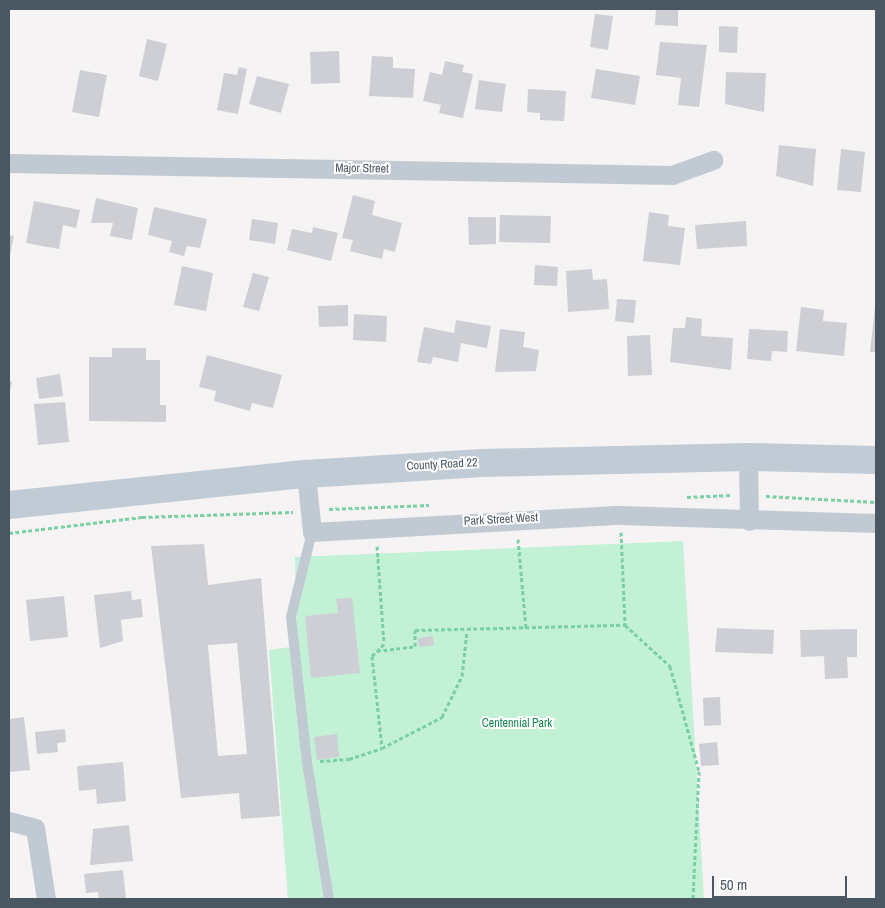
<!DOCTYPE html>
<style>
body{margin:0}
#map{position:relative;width:885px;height:908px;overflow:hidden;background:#f5f3f3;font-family:"Archivo Narrow",sans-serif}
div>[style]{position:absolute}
.green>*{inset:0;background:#c3f1d5}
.building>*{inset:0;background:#cdcfd5}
.path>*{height:3px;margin-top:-1.5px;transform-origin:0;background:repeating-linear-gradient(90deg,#7ad0a6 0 4px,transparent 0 6.5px)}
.service>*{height:10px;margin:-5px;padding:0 5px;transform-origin:5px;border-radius:5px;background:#c1cad2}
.minor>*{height:19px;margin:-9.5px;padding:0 9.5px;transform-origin:9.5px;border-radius:9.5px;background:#c1cad2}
.secondary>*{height:28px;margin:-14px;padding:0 14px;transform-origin:14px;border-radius:14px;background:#c1cbd6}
span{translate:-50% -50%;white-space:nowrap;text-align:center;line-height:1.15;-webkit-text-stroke:4px #fff;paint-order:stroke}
.street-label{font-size:12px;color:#4a5661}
.park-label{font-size:12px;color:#17864f}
.frame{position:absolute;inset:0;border:10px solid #4a5661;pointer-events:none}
.scale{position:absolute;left:712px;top:876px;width:135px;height:22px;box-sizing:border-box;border:2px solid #4a5661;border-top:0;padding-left:6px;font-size:15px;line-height:18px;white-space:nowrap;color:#4a5661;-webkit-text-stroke:4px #fff;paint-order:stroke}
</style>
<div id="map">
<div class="green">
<div style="clip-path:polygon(683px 541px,704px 899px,288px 899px,269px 650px,297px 646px,295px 557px)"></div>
</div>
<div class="building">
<div style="clip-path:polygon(656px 9px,678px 9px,678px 26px,655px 25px)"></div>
<div style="clip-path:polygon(595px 14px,613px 16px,608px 50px,590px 47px)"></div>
<div style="clip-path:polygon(719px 26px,738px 27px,737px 53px,719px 52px)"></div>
<div style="clip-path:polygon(147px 39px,167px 44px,158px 81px,139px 76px)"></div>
<div style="clip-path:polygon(660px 42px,707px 45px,699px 107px,678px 105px,681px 78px,656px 75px)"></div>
<div style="clip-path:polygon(339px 51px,340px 83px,311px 84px,310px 52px)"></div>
<div style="clip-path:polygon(372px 56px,393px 57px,393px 68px,415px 69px,413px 98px,369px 96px)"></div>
<div style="clip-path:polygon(445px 61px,464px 65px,462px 72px,473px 74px,463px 118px,439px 113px,441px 105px,423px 101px,430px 72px,442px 75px)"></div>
<div style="clip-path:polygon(239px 67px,247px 69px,238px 114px,217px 110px,224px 73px,237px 75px)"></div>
<div style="clip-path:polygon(596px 69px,640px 76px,635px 105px,591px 98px)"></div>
<div style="clip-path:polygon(80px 70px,107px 75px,99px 117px,72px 112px)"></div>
<div style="clip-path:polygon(726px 72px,766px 73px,764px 112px,725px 104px)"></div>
<div style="clip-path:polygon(257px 76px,289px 84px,281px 113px,249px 104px)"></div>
<div style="clip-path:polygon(479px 80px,506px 84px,502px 112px,475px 109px)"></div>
<div style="clip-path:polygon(528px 89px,566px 91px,564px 121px,540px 120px,540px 113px,527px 112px)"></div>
<div style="clip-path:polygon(779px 145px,816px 149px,813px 186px,776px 176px)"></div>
<div style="clip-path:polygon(841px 149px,865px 152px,861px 192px,837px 190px)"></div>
<div style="clip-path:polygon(353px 195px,375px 201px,372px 215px,402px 223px,395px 252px,384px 249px,382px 259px,350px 251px,353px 240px,342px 238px)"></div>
<div style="clip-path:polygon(96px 198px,138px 208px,132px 240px,110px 236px,113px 223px,91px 223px)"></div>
<div style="clip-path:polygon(34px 201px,80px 210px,76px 228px,63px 225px,59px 249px,26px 243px)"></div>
<div style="clip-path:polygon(154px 207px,207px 219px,200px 248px,187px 246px,184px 256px,169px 252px,172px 241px,148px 235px)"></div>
<div style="clip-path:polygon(649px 212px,669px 215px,668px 226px,685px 228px,680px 265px,643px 261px)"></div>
<div style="clip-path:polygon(500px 215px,551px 216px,550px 243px,499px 242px)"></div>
<div style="clip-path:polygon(468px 217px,496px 217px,496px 244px,469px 245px)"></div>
<div style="clip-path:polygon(252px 219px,278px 223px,275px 244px,249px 240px)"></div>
<div style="clip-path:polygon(746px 221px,747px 246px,697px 249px,695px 225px)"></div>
<div style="clip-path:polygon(313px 227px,338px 233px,331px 261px,287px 250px,292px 229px,312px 233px)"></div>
<div style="clip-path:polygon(9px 235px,14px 236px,10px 255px,9px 255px)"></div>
<div style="clip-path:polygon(535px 265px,558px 267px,557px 286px,534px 285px)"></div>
<div style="clip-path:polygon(182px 266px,213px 273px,206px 311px,174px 305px)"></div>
<div style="clip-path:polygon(592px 269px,593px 280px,607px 279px,609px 309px,568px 312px,566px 271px)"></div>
<div style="clip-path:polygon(253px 273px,269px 277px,259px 311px,243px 307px)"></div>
<div style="clip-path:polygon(617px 299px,636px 300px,634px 323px,615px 321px)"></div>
<div style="clip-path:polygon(348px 305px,348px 326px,319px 327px,318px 306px)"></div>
<div style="clip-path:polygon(801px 307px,824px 310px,823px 321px,847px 323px,844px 356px,796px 351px)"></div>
<div style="clip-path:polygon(875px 307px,876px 307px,876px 352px,870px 352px)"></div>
<div style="clip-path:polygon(354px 314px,387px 316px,386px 342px,353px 340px)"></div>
<div style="clip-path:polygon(686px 317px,702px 319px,701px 336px,733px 338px,731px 370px,670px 362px,673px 328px,685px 328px)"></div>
<div style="clip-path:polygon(456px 320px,491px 326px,487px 348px,461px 343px,458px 362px,433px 357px,431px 364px,417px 362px,424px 327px,454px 333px)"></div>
<div style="clip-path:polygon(500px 329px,525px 332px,523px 347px,539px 350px,536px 371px,495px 372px)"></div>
<div style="clip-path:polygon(749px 329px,788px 331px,787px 352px,772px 351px,771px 361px,747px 359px)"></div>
<div style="clip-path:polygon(650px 335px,652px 375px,628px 376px,627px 336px)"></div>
<div style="clip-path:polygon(112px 348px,146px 348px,146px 360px,160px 360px,160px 405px,166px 405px,166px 422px,89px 421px,89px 357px,112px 357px)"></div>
<div style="clip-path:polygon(207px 355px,282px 375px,273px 408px,252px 403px,250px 411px,214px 401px,216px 391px,199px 387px)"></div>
<div style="clip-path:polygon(60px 374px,63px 396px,39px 399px,36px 378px)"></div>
<div style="clip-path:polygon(9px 381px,12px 382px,9px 394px)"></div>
<div style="clip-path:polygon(65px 402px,69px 442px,38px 445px,34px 404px)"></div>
<div style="clip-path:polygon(evenodd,204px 544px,208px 585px,261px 578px,280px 816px,241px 819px,239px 793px,181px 798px,151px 546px,204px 544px,237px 643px,247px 754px,218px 756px,208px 645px,237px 643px)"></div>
<div style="clip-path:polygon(131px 591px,132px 600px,141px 599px,143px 617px,121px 620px,123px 641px,100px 648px,94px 595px)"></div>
<div style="clip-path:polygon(64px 596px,68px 637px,30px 641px,26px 600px)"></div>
<div style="clip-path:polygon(352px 598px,360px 673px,311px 678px,305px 616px,338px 613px,336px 599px)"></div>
<div style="clip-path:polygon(717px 628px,774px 630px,773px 654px,715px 652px)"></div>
<div style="clip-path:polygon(857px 629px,857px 657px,847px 657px,848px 678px,825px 679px,824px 656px,801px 657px,800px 630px)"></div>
<div style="clip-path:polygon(433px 636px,434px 645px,419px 647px,418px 638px)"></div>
<div style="clip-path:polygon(720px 697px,721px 725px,704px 726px,703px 698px)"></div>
<div style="clip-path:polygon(24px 717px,30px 770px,9px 772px,9px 719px)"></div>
<div style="clip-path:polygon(65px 729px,66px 742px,57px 743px,58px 752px,37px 754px,35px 732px)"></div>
<div style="clip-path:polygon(337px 734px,339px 757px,317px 760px,314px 737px)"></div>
<div style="clip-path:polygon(717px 742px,719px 765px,701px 766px,699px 744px)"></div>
<div style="clip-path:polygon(123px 762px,126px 801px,97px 804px,96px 789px,79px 791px,77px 766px)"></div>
<div style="clip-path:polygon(129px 825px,133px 861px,90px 865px,93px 829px)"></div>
<div style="clip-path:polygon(123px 870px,126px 899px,99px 899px,98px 892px,86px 893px,84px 874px)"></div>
</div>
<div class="path">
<div style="left:766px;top:496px;width:110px;rotate:3.1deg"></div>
<div style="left:687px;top:497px;width:44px;rotate:-2.6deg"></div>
<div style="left:329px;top:509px;width:100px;rotate:-2.3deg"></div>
<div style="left:621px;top:532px;width:93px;rotate:87.5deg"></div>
<div style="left:625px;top:625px;width:61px;rotate:42.3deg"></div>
<div style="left:670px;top:666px;width:109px;rotate:74.6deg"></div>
<div style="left:699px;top:771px;width:128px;rotate:92.7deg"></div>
<div style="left:9px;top:533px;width:134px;rotate:-6.9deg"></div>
<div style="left:142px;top:517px;width:151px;rotate:-1.9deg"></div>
<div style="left:518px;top:539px;width:89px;rotate:84.9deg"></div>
<div style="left:377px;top:546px;width:98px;rotate:85.9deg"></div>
<div style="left:384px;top:644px;width:17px;rotate:135deg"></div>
<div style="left:372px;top:656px;width:93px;rotate:83.8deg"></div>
<div style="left:377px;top:651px;width:38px;rotate:-7deg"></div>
<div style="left:415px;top:646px;width:16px;rotate:-90deg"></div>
<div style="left:415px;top:630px;width:210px;rotate:-1.4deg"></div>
<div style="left:320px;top:761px;width:29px;rotate:-4deg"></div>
<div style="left:349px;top:759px;width:35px;rotate:-18deg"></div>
<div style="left:382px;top:748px;width:68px;rotate:-27.3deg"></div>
<div style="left:442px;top:717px;width:46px;rotate:-64deg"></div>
<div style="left:462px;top:676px;width:45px;rotate:-83.7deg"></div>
</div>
<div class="service">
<div style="left:312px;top:532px;width:88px;rotate:103.9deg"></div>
<div style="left:291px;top:617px;width:146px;rotate:83.7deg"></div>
<div style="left:307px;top:762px;width:139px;rotate:80.9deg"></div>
</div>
<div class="minor">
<div style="left:9px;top:163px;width:663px;rotate:1.04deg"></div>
<div style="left:672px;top:175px;width:44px;rotate:-20.1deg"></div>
<div style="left:748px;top:457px;width:64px;rotate:89.1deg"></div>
<div style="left:306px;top:474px;width:58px;rotate:84.1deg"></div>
<div style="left:312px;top:532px;width:308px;rotate:-3.2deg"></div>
<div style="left:620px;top:515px;width:256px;rotate:1.8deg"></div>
<div style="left:9px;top:821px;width:27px;rotate:15deg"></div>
<div style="left:35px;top:828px;width:72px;rotate:81.2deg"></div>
</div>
<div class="secondary">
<div style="left:9px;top:505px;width:299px;rotate:-6deg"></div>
<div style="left:306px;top:474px;width:176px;rotate:-3.6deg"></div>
<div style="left:482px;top:463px;width:266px;rotate:-1.3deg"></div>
<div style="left:748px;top:457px;width:128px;rotate:1.3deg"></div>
</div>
<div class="street-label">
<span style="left:362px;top:169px;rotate:1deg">Major Street</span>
<span style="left:442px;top:465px;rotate:-3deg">County Road 22</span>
<span style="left:501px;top:520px;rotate:-3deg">Park Street West</span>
</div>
<div class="park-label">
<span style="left:517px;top:724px">Centennial Park</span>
</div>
<div class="frame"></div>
<div class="scale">50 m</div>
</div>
